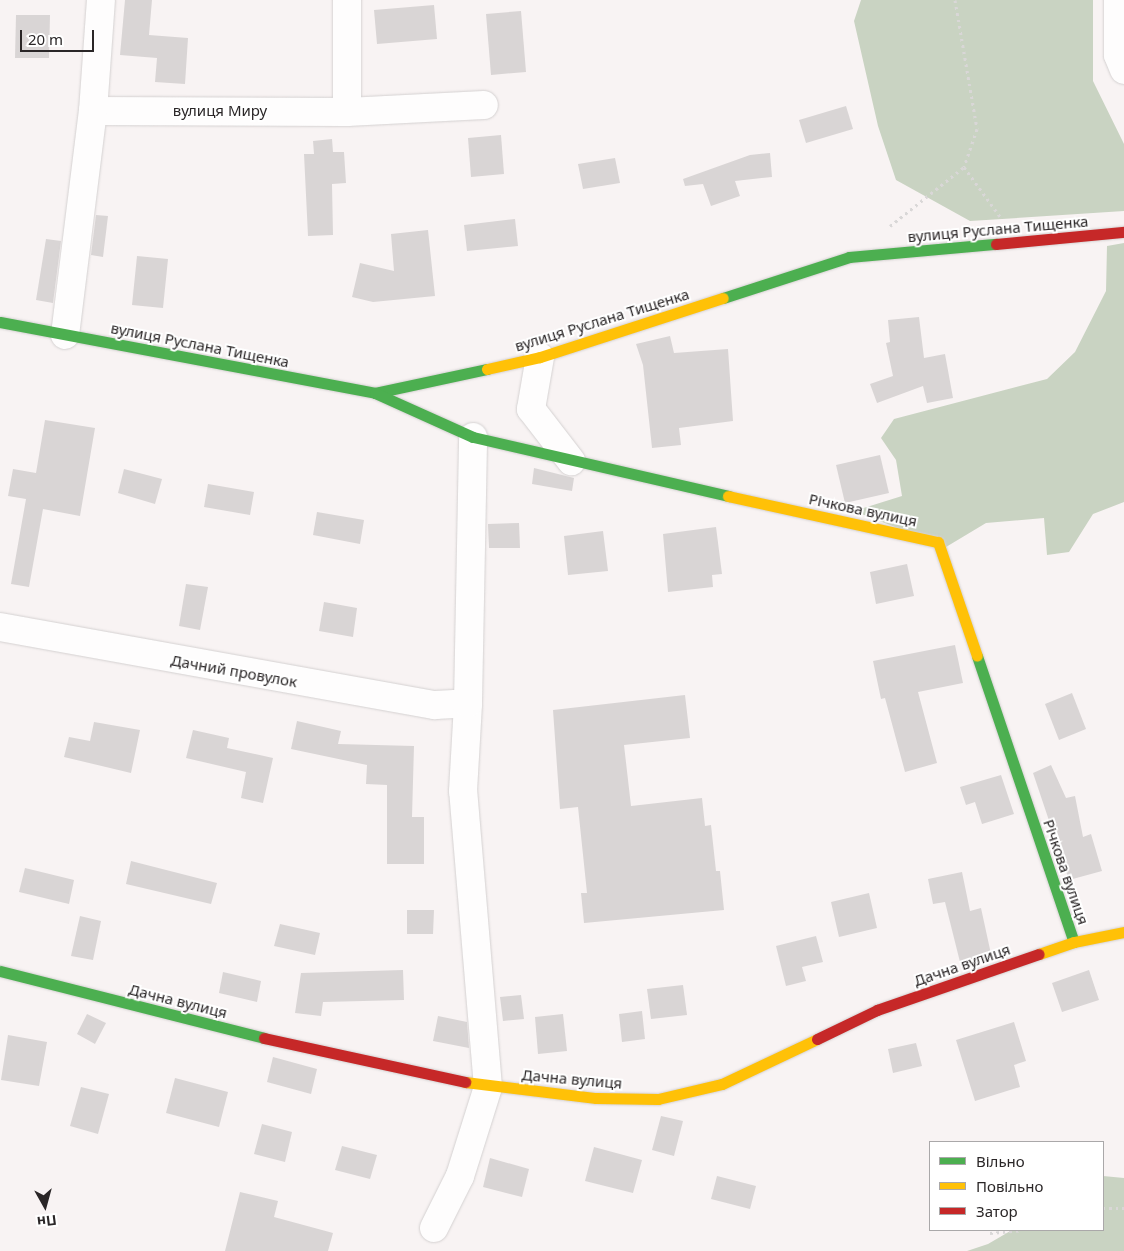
<!DOCTYPE html>
<meta charset="utf-8">
<style>
body{margin:0}
#map{position:relative;width:1124px;height:1251px;overflow:hidden;background:#f8f3f3;font-family:"Noto Sans",sans-serif}
div>[style]{position:absolute}
.forest>*{inset:0;background:#c9d3c2}
.building>*{inset:0;background:#d9d5d5}
.path>*{height:3px;margin-top:-1.5px;transform-origin:0;background:repeating-linear-gradient(90deg,#d9d7d7 0 2.5px,transparent 0 6.5px)}
.roads{filter:drop-shadow(0 0 1px #d4d1d1) drop-shadow(0 0 1px #d4d1d1)}
.street>*{height:28px;margin:-14px;padding:0 14px;transform-origin:14px;border-radius:14px;background:#fefdfd}
.fast>*{height:11px;margin:-5.5px;padding:0 5.5px;transform-origin:5.5px;border-radius:5.5px;background:#4caf50}
.slow>*{height:11px;margin:-5.5px;padding:0 5.5px;transform-origin:5.5px;border-radius:5.5px;background:#ffc107}
.jam>*{height:11px;margin:-5.5px;padding:0 5.5px;transform-origin:5.5px;border-radius:5.5px;background:#c62828}
span{translate:-50% -50%;white-space:nowrap;text-align:center;line-height:1.15;-webkit-text-stroke:4px #fff;paint-order:stroke}
.street-label{font-size:15px;color:#2a2627}
.legend{position:absolute;left:929px;top:1141px;width:175px;height:90px;box-sizing:border-box;background:#fff;border:1px solid #aaa8a9;margin:0;padding:6px 9px;list-style:none;font-size:15px;color:#2a2627}
.legend li{display:flex;align-items:center;gap:10px;height:25px}
.legend b{width:25px;border:1px solid #aaa8a9}
.north{position:absolute;left:20px;top:1181px;width:50px;height:50px;-webkit-text-stroke:4px #fff;paint-order:stroke;rotate:173deg;font-size:14px;font-weight:700;line-height:20px;text-align:center;color:#2a2627}
.north::after{content:'';display:block;margin:auto;width:18px;height:22px;background:#2a2627;clip-path:polygon(50% 0,100% 100%,50% 72%,0 100%)}
.scale{position:absolute;left:20px;top:30px;width:74px;height:22px;box-sizing:border-box;border:2px solid #2a2627;border-top:0;padding-left:6px;font-size:15px;line-height:18px;white-space:nowrap;color:#2a2627;-webkit-text-stroke:4px #fff;paint-order:stroke}
</style>
<div id="map">
<div class="forest">
<div style="clip-path:polygon(861px 0,1093px 0,1093px 81px,1124px 144px,1124px 211px,970px 221px,896px 180px,878px 126px,854px 21px)"></div>
<div style="clip-path:polygon(1124px 243px,1124px 502px,1093px 514px,1069px 552px,1047px 555px,1044px 518px,986px 523px,946px 547px,854px 511px,902px 496px,896px 460px,881px 438px,894px 419px,1047px 379px,1075px 352px,1106px 291px,1107px 246px)"></div>
<div style="clip-path:polygon(1103px 1176px,1124px 1178px,1124px 1251px,967px 1251px,988px 1244px,1012px 1230px,1103px 1230px)"></div>
</div>
<div class="building">
<div style="clip-path:polygon(125px 0,152px 0,149px 35px,188px 38px,185px 84px,155px 82px,157px 58px,120px 55px)"></div>
<div style="clip-path:polygon(434px 5px,437px 39px,377px 44px,374px 10px)"></div>
<div style="clip-path:polygon(521px 11px,526px 72px,491px 75px,486px 14px)"></div>
<div style="clip-path:polygon(16px 15px,50px 15px,49px 58px,15px 58px)"></div>
<div style="clip-path:polygon(846px 106px,853px 129px,806px 143px,799px 120px)"></div>
<div style="clip-path:polygon(501px 135px,504px 174px,471px 177px,468px 138px)"></div>
<div style="clip-path:polygon(332px 139px,333px 152px,344px 152px,346px 183px,332px 184px,333px 235px,308px 236px,304px 154px,314px 154px,313px 141px)"></div>
<div style="clip-path:polygon(770px 153px,772px 177px,735px 181px,740px 196px,711px 206px,703px 184px,685px 186px,683px 179px,750px 155px)"></div>
<div style="clip-path:polygon(615px 158px,620px 183px,583px 189px,578px 164px)"></div>
<div style="clip-path:polygon(96px 215px,108px 216px,103px 257px,91px 255px)"></div>
<div style="clip-path:polygon(515px 219px,518px 246px,467px 251px,464px 225px)"></div>
<div style="clip-path:polygon(428px 230px,435px 296px,373px 302px,352px 297px,360px 263px,394px 271px,391px 234px)"></div>
<div style="clip-path:polygon(46px 239px,61px 241px,53px 303px,36px 300px)"></div>
<div style="clip-path:polygon(137px 256px,168px 259px,163px 308px,132px 305px)"></div>
<div style="clip-path:polygon(919px 317px,924px 358px,945px 354px,953px 398px,927px 403px,923px 386px,877px 403px,870px 384px,893px 376px,886px 343px,890px 342px,888px 320px)"></div>
<div style="clip-path:polygon(670px 336px,674px 353px,728px 349px,733px 421px,679px 428px,681px 445px,652px 448px,643px 365px,636px 344px)"></div>
<div style="clip-path:polygon(45px 420px,95px 428px,80px 516px,43px 509px,29px 587px,11px 584px,26px 499px,8px 496px,13px 469px,36px 473px)"></div>
<div style="clip-path:polygon(880px 455px,889px 493px,845px 503px,836px 465px)"></div>
<div style="clip-path:polygon(534px 468px,574px 478px,572px 491px,532px 484px)"></div>
<div style="clip-path:polygon(124px 469px,162px 479px,155px 504px,118px 493px)"></div>
<div style="clip-path:polygon(208px 484px,254px 492px,250px 515px,204px 507px)"></div>
<div style="clip-path:polygon(317px 512px,364px 520px,360px 544px,313px 535px)"></div>
<div style="clip-path:polygon(519px 523px,520px 548px,489px 548px,488px 524px)"></div>
<div style="clip-path:polygon(716px 527px,722px 574px,712px 575px,713px 587px,668px 592px,663px 534px)"></div>
<div style="clip-path:polygon(603px 531px,608px 571px,568px 575px,564px 536px)"></div>
<div style="clip-path:polygon(907px 564px,914px 596px,876px 604px,870px 572px)"></div>
<div style="clip-path:polygon(186px 584px,208px 587px,200px 630px,179px 626px)"></div>
<div style="clip-path:polygon(324px 602px,357px 608px,353px 637px,319px 631px)"></div>
<div style="clip-path:polygon(955px 645px,963px 683px,918px 692px,937px 763px,905px 772px,885px 698px,881px 699px,873px 661px)"></div>
<div style="clip-path:polygon(1072px 693px,1086px 729px,1059px 740px,1045px 704px)"></div>
<div style="clip-path:polygon(685px 695px,690px 738px,624px 745px,631px 806px,702px 798px,705px 826px,711px 825px,716px 871px,720px 871px,724px 910px,584px 923px,581px 893px,587px 893px,578px 807px,560px 809px,553px 710px)"></div>
<div style="clip-path:polygon(297px 721px,341px 731px,338px 744px,414px 746px,412px 817px,424px 817px,424px 864px,387px 864px,387px 785px,366px 784px,367px 765px,291px 749px)"></div>
<div style="clip-path:polygon(94px 722px,140px 730px,131px 773px,64px 757px,69px 737px,90px 741px)"></div>
<div style="clip-path:polygon(193px 730px,229px 738px,227px 748px,273px 758px,263px 803px,241px 798px,246px 772px,186px 758px)"></div>
<div style="clip-path:polygon(1051px 765px,1066px 798px,1075px 796px,1083px 837px,1091px 834px,1102px 871px,1069px 880px,1033px 773px)"></div>
<div style="clip-path:polygon(1001px 775px,1014px 814px,982px 824px,975px 802px,966px 805px,960px 787px)"></div>
<div style="clip-path:polygon(131px 861px,217px 883px,211px 904px,126px 884px)"></div>
<div style="clip-path:polygon(25px 868px,74px 880px,69px 904px,19px 892px)"></div>
<div style="clip-path:polygon(962px 872px,970px 911px,981px 908px,991px 954px,960px 962px,945px 902px,933px 904px,928px 879px)"></div>
<div style="clip-path:polygon(869px 893px,877px 928px,839px 937px,831px 902px)"></div>
<div style="clip-path:polygon(407px 910px,434px 910px,433px 934px,407px 934px)"></div>
<div style="clip-path:polygon(80px 916px,101px 921px,93px 960px,71px 956px)"></div>
<div style="clip-path:polygon(280px 924px,320px 933px,315px 955px,274px 946px)"></div>
<div style="clip-path:polygon(816px 936px,823px 962px,802px 967px,806px 981px,786px 986px,776px 946px)"></div>
<div style="clip-path:polygon(403px 970px,404px 1000px,323px 1002px,321px 1016px,295px 1013px,301px 973px)"></div>
<div style="clip-path:polygon(1089px 970px,1099px 1000px,1062px 1012px,1052px 983px)"></div>
<div style="clip-path:polygon(223px 972px,261px 981px,257px 1002px,219px 993px)"></div>
<div style="clip-path:polygon(683px 985px,687px 1015px,651px 1019px,647px 989px)"></div>
<div style="clip-path:polygon(521px 995px,524px 1019px,503px 1021px,500px 997px)"></div>
<div style="clip-path:polygon(642px 1011px,645px 1039px,622px 1042px,619px 1014px)"></div>
<div style="clip-path:polygon(87px 1014px,106px 1023px,95px 1044px,77px 1034px)"></div>
<div style="clip-path:polygon(563px 1014px,567px 1051px,538px 1054px,535px 1017px)"></div>
<div style="clip-path:polygon(438px 1016px,467px 1022px,469px 1048px,433px 1041px)"></div>
<div style="clip-path:polygon(1014px 1022px,1026px 1061px,1014px 1065px,1020px 1087px,975px 1101px,956px 1040px)"></div>
<div style="clip-path:polygon(8px 1035px,47px 1042px,39px 1086px,1px 1080px)"></div>
<div style="clip-path:polygon(916px 1043px,922px 1066px,893px 1073px,888px 1049px)"></div>
<div style="clip-path:polygon(273px 1057px,317px 1069px,311px 1094px,267px 1082px)"></div>
<div style="clip-path:polygon(175px 1078px,228px 1092px,219px 1127px,166px 1113px)"></div>
<div style="clip-path:polygon(81px 1087px,109px 1094px,98px 1134px,70px 1126px)"></div>
<div style="clip-path:polygon(661px 1116px,683px 1121px,674px 1156px,652px 1150px)"></div>
<div style="clip-path:polygon(262px 1124px,292px 1132px,285px 1162px,254px 1154px)"></div>
<div style="clip-path:polygon(342px 1146px,377px 1155px,370px 1179px,335px 1170px)"></div>
<div style="clip-path:polygon(594px 1147px,642px 1160px,633px 1193px,585px 1181px)"></div>
<div style="clip-path:polygon(490px 1158px,529px 1169px,522px 1197px,483px 1187px)"></div>
<div style="clip-path:polygon(717px 1176px,756px 1186px,750px 1209px,711px 1199px)"></div>
<div style="clip-path:polygon(240px 1192px,278px 1201px,274px 1217px,333px 1233px,328px 1251px,225px 1251px)"></div>
</div>
<div class="path">
<div style="left:955px;top:0;width:131px;rotate:80.3deg"></div>
<div style="left:977px;top:129px;width:40px;rotate:108.9deg"></div>
<div style="left:964px;top:167px;width:63px;rotate:54deg"></div>
<div style="left:890px;top:226px;width:95px;rotate:-38.6deg"></div>
<div style="left:1103px;top:1208px;width:21px"></div>
<div style="left:990px;top:1233px;width:32px;rotate:-5deg"></div>
</div>
<div class="roads">
<div class="street">
<div style="left:347px;top:0;width:112px;rotate:90deg"></div>
<div style="left:1118px;top:0;width:55px;rotate:90deg"></div>
<div style="left:1118px;top:55px;width:16px;rotate:68deg"></div>
<div style="left:93px;top:111px;width:254px;rotate:0.2deg"></div>
<div style="left:347px;top:112px;width:137px;rotate:-2.9deg"></div>
<div style="left:65px;top:335px;width:226px;rotate:-82.9deg"></div>
<div style="left:93px;top:111px;width:111px;rotate:-85.9deg"></div>
<div style="left:540px;top:357px;width:53px;rotate:99.8deg"></div>
<div style="left:531px;top:409px;width:66px;rotate:52.4deg"></div>
<div style="left:0;top:627px;width:442px;rotate:10.2deg"></div>
<div style="left:435px;top:705px;width:33px;rotate:-3deg"></div>
<div style="left:434px;top:1228px;width:58px;rotate:-63.4deg"></div>
<div style="left:460px;top:1176px;width:93px;rotate:-72.5deg"></div>
<div style="left:488px;top:1087px;width:297px;rotate:-94.8deg"></div>
<div style="left:463px;top:791px;width:88px;rotate:-86.7deg"></div>
<div style="left:468px;top:703px;width:266px;rotate:-88.9deg"></div>
</div>
<div class="fast">
<div style="left:723px;top:298px;width:133px;rotate:-18deg"></div>
<div style="left:849px;top:257px;width:148px;rotate:-5.1deg"></div>
<div style="left:0;top:322px;width:382px;rotate:10.7deg"></div>
<div style="left:375px;top:393px;width:115px;rotate:-12.1deg"></div>
<div style="left:375px;top:393px;width:107px;rotate:24.2deg"></div>
<div style="left:473px;top:437px;width:262px;rotate:13deg"></div>
<div style="left:977px;top:656px;width:302px;rotate:71.3deg"></div>
<div style="left:0;top:971px;width:272px;rotate:14.2deg"></div>
</div>
<div class="slow">
<div style="left:487px;top:369px;width:54px;rotate:-12.8deg"></div>
<div style="left:540px;top:357px;width:192px;rotate:-17.9deg"></div>
<div style="left:728px;top:496px;width:215px;rotate:12.4deg"></div>
<div style="left:938px;top:542px;width:120px;rotate:71.1deg"></div>
<div style="left:1039px;top:954px;width:37px;rotate:-19deg"></div>
<div style="left:1074px;top:942px;width:51px;rotate:-11.3deg"></div>
<div style="left:465px;top:1082px;width:132px;rotate:7deg"></div>
<div style="left:596px;top:1098px;width:62px;rotate:0.9deg"></div>
<div style="left:658px;top:1099px;width:66px;rotate:-13.2deg"></div>
<div style="left:722px;top:1084px;width:105px;rotate:-25.3deg"></div>
</div>
<div class="jam">
<div style="left:996px;top:244px;width:129px;rotate:-5.4deg"></div>
<div style="left:264px;top:1038px;width:206px;rotate:12.3deg"></div>
<div style="left:817px;top:1039px;width:67px;rotate:-25.8deg"></div>
<div style="left:877px;top:1010px;width:171px;rotate:-19.1deg"></div>
</div>
</div>
<div class="street-label">
<span style="left:220px;top:111px">вулиця Миру</span>
<span style="left:998px;top:229px;rotate:-5deg">вулиця Руслана Тищенка</span>
<span style="left:602px;top:320px;rotate:-17deg">вулиця Руслана Тищенка</span>
<span style="left:200px;top:345px;rotate:11deg">вулиця Руслана Тищенка</span>
<span style="left:863px;top:510px;rotate:12deg">Річкова вулиця</span>
<span style="left:234px;top:671px;rotate:10deg">Дачний провулок</span>
<span style="left:1066px;top:872px;rotate:71deg">Річкова вулиця</span>
<span style="left:962px;top:965px;rotate:-19deg">Дачна вулиця</span>
<span style="left:178px;top:1001px;rotate:14deg">Дачна вулиця</span>
<span style="left:572px;top:1079px;rotate:5deg">Дачна вулиця</span>
</div>
<ul class="legend">
<li><b style="height:6px;background:#4caf50"></b>Вільно</li>
<li><b style="height:6px;background:#ffc107"></b>Повільно</li>
<li><b style="height:6px;background:#c62828"></b>Затор</li>
</ul>
<div class="north">Пн</div>
<div class="scale">20 m</div>
</div>
